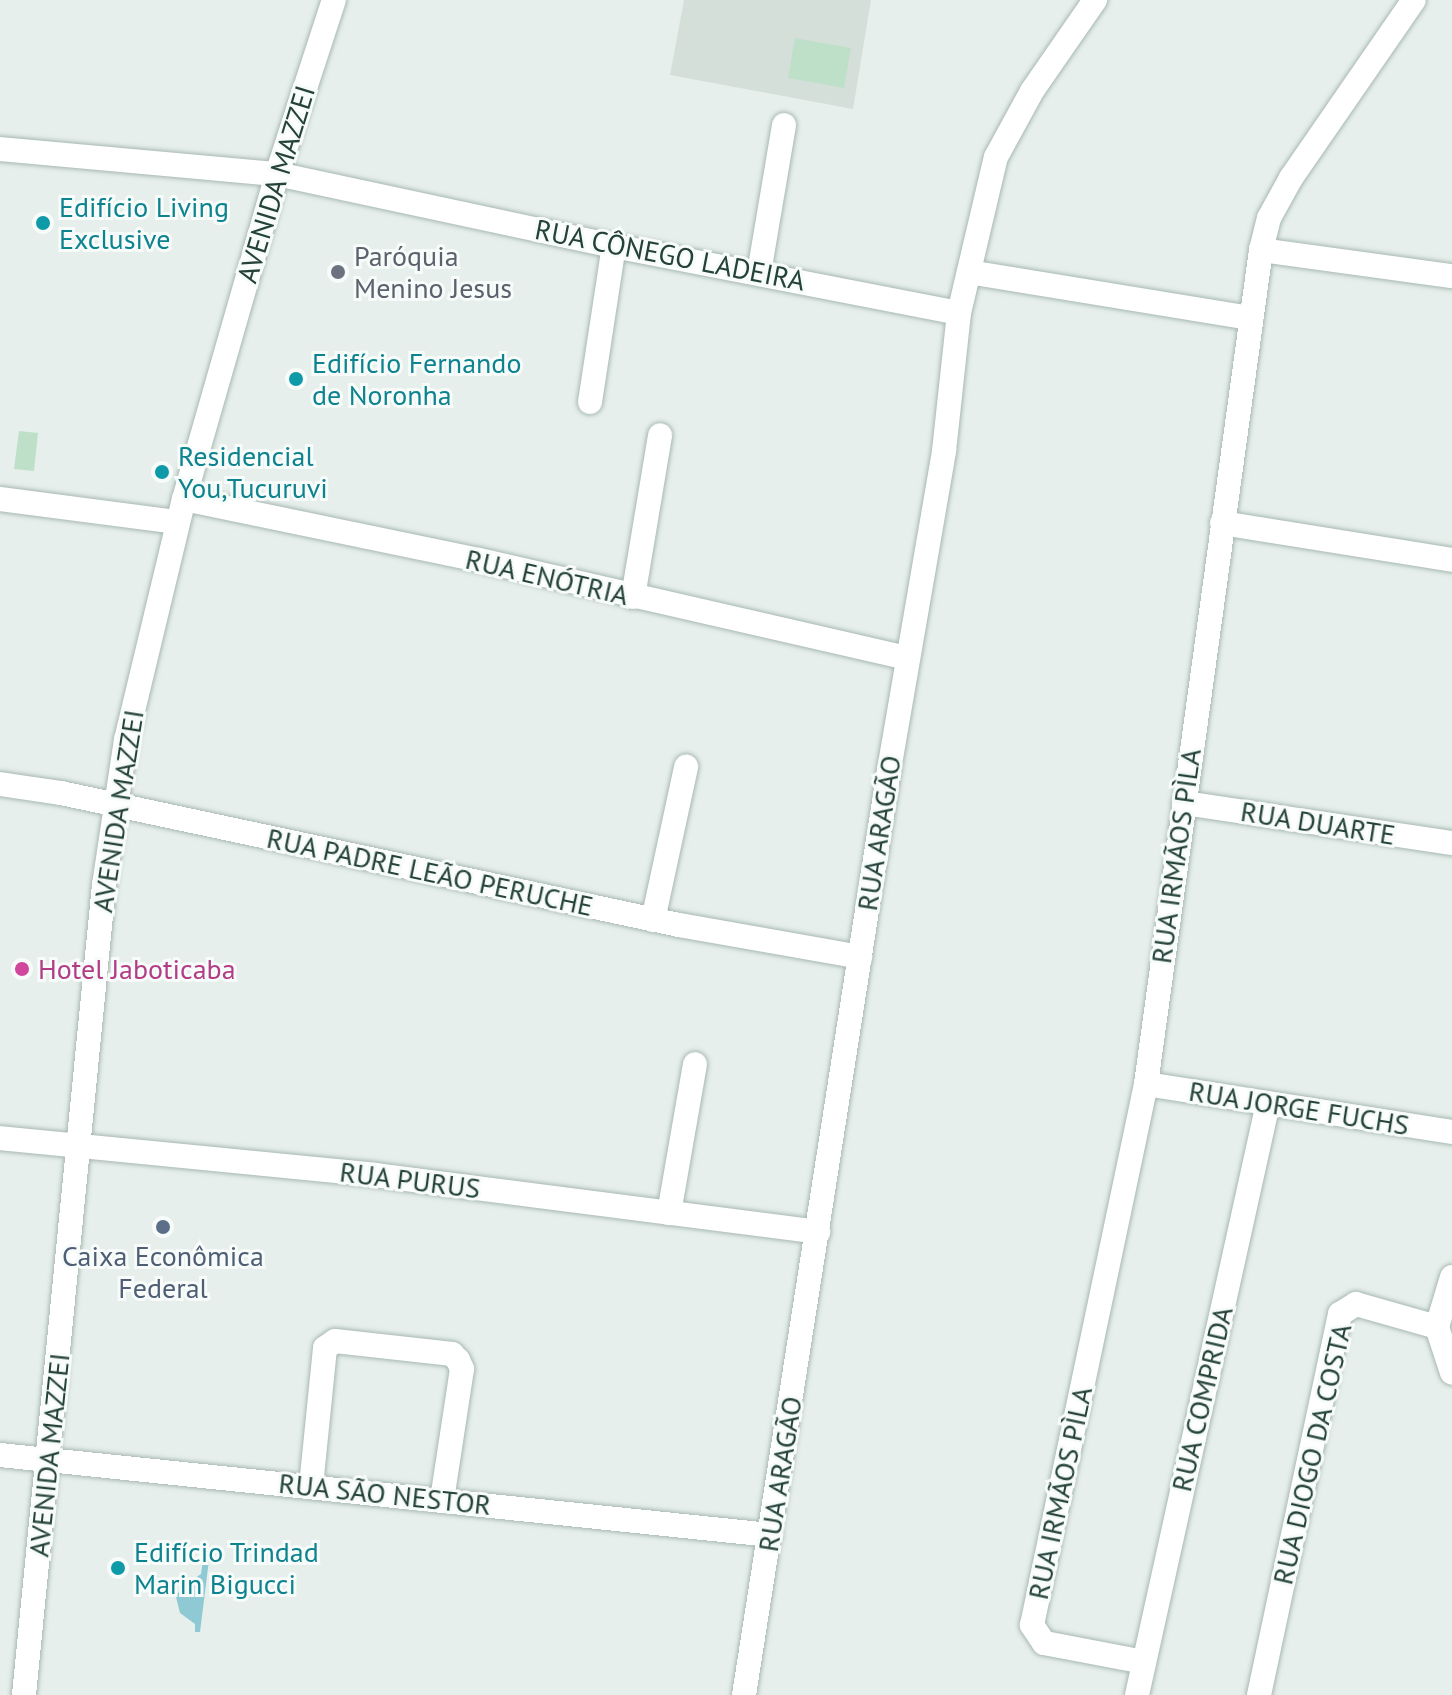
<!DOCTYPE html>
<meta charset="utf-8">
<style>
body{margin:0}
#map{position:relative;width:1452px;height:1695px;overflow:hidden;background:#e6efeb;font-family:"PT Sans",sans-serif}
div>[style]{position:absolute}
.built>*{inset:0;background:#d4dfda}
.green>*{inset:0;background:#bfe0c8}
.water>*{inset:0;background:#8ec9d4}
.roads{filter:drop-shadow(0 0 2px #a8b8b2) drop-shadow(0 0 2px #a8b8b2)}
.minor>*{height:24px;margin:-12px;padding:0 12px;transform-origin:12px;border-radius:12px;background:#fff}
.tertiary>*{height:24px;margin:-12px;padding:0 12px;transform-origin:12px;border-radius:12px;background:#fff}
.dots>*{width:22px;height:22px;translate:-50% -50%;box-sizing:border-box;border:4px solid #f7fbf9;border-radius:50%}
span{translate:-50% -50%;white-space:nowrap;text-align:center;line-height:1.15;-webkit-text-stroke:6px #f7fbf9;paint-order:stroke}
.street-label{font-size:28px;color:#24423a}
.culture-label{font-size:28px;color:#0d838f}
.left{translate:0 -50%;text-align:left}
.worship-label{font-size:28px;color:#5b616d}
.hotel-label{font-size:28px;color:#b23c85}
.service-label{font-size:28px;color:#4e5e75}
</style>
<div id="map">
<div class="built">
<div style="clip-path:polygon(684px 0,871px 0,853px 109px,670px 75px)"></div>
</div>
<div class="green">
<div style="clip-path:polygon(795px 38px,851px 48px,844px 88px,788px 78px)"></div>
<div style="clip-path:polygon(19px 431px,38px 433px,34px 471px,14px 469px)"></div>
</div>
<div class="water">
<div style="clip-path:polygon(203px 1560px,209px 1560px,200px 1632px,195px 1632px,195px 1624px,180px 1613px,176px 1597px,181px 1588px,201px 1574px)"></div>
</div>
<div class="roads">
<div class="minor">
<div style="left:0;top:149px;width:278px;rotate:5.2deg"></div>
<div style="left:277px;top:174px;width:345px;rotate:12.1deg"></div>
<div style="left:614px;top:246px;width:351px;rotate:11deg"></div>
<div style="left:1261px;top:250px;width:193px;rotate:7.8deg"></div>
<div style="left:969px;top:272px;width:286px;rotate:9.3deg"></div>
<div style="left:759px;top:273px;width:150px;rotate:-80.4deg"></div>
<div style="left:590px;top:402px;width:158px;rotate:-81.3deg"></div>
<div style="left:0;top:499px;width:179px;rotate:7.4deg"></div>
<div style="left:184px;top:499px;width:301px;rotate:11.7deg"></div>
<div style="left:479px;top:560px;width:440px;rotate:12.9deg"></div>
<div style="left:1222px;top:523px;width:233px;rotate:9.1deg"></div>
<div style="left:633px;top:597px;width:164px;rotate:-80.5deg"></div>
<div style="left:0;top:784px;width:62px;rotate:8.4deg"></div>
<div style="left:61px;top:793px;width:632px;rotate:12.06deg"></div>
<div style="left:679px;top:925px;width:184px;rotate:10deg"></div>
<div style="left:1184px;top:803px;width:271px;rotate:8.5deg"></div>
<div style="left:653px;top:920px;width:157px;rotate:-77.8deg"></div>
<div style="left:1146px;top:1084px;width:310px;rotate:8.9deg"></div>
<div style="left:0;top:1138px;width:377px;rotate:5.6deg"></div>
<div style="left:375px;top:1175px;width:447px;rotate:7.3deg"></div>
<div style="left:669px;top:1213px;width:151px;rotate:-80.1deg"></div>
<div style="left:1452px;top:1277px;width:52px;rotate:106.7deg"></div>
<div style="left:1437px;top:1327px;width:48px;rotate:71.9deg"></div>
<div style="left:0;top:1455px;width:774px;rotate:5.93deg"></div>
<div style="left:311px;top:1486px;width:139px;rotate:-84.2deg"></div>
<div style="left:325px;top:1348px;width:12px;rotate:-35deg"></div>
<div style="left:335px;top:1341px;width:118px;rotate:6.3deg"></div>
<div style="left:452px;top:1354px;width:8px;rotate:45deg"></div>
<div style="left:458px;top:1360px;width:10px;rotate:66deg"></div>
<div style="left:462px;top:1369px;width:133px;rotate:98.7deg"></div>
<div style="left:1144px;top:1662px;width:102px;rotate:-169.2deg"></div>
<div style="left:1044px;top:1643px;width:22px;rotate:-124deg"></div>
<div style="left:1032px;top:1625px;width:553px;rotate:-78.1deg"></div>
<div style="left:1146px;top:1084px;width:842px;rotate:-82.15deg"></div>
<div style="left:1261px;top:250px;width:33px;rotate:-76deg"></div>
<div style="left:1269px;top:218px;width:46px;rotate:-61.2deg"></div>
<div style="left:1291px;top:178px;width:216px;rotate:-55.4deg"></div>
<div style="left:744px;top:1695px;width:936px;rotate:-81.09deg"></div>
<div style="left:889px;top:770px;width:324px;rotate:-80.2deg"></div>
<div style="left:944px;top:451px;width:139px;rotate:-83.8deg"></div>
<div style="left:959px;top:313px;width:160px;rotate:-76.7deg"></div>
<div style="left:996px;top:157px;width:75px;rotate:-61.4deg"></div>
<div style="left:1032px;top:91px;width:111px;rotate:-55.3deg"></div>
<div style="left:1137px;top:1695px;width:606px;rotate:-77.52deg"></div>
<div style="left:1259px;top:1695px;width:390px;rotate:-78deg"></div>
<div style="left:1340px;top:1314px;width:19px;rotate:-32deg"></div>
<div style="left:1356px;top:1304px;width:84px;rotate:15.9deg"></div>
</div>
<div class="tertiary">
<div style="left:24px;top:1695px;width:814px;rotate:-84.36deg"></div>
<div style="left:104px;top:885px;width:147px;rotate:-81.4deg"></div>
<div style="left:126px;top:740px;width:248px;rotate:-76.5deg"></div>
<div style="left:184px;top:499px;width:338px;rotate:-74deg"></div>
<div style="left:277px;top:174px;width:183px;rotate:-71.9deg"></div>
</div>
</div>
<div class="dots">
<div style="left:43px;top:223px;background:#0f9aa8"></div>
<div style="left:338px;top:272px;background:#6b7280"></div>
<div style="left:296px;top:379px;background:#0f9aa8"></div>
<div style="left:162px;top:472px;background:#0f9aa8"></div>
<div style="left:22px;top:969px;background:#d1479c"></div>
<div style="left:163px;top:1227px;background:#5c6f8a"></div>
<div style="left:118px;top:1568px;background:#0f9aa8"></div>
</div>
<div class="street-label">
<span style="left:276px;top:184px;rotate:-73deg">AVENIDA MAZZEI</span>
<span style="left:670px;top:255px;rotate:11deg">RUA CÔNEGO LADEIRA</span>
<span style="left:547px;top:577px;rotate:13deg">RUA ENÓTRIA</span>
<span style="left:118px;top:811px;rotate:-81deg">AVENIDA MAZZEI</span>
<span style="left:1318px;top:823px;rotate:9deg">RUA DUARTE</span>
<span style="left:879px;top:833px;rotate:-81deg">RUA ARAGÃO</span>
<span style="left:1176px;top:856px;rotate:-82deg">RUA IRMÃOS PÌLA</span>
<span style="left:430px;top:872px;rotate:12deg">RUA PADRE LEÃO PERUCHE</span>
<span style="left:1299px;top:1108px;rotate:9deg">RUA JORGE FUCHS</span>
<span style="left:410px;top:1180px;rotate:7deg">RUA PURUS</span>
<span style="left:1202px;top:1399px;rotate:-77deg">RUA COMPRIDA</span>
<span style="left:1312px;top:1454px;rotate:-77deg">RUA DIOGO DA COSTA</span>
<span style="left:49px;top:1455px;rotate:-84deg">AVENIDA MAZZEI</span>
<span style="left:780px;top:1474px;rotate:-81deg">RUA ARAGÃO</span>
<span style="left:1060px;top:1493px;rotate:-78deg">RUA IRMÃOS PÌLA</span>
<span style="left:385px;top:1494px;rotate:6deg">RUA SÃO NESTOR</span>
</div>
<div class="culture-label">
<span class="left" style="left:59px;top:223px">Edifício Living<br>Exclusive</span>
<span class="left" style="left:312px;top:379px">Edifício Fernando<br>de Noronha</span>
<span class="left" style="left:178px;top:472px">Residencial<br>You,Tucuruvi</span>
<span class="left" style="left:134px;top:1568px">Edifício Trindad<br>Marin Bigucci</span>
</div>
<div class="worship-label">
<span class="left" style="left:354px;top:272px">Paróquia<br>Menino Jesus</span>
</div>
<div class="hotel-label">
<span class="left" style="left:38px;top:969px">Hotel Jaboticaba</span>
</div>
<div class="service-label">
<span style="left:163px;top:1272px">Caixa Econômica<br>Federal</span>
</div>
</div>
